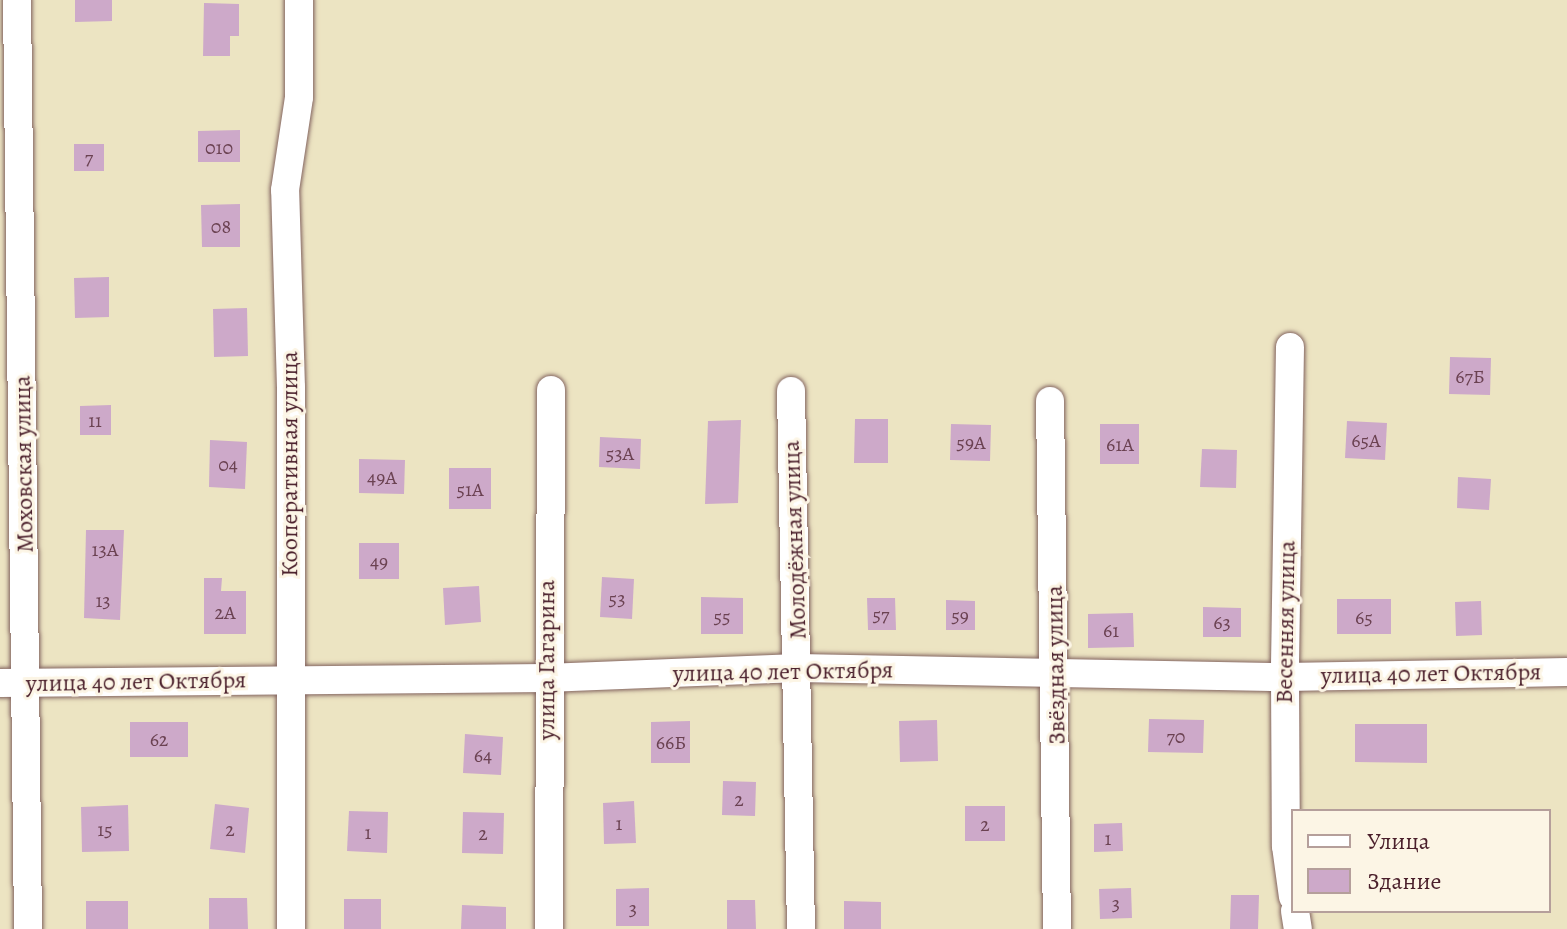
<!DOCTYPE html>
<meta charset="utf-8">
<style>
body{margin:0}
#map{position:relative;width:1567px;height:929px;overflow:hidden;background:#ece4c2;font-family:Alegreya,serif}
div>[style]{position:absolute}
.building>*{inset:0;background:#cda9c9}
.roads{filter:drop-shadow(0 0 2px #836460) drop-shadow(0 0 2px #836460)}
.minor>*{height:28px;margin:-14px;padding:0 14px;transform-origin:14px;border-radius:14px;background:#fff}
span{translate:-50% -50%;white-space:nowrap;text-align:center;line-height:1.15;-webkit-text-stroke:6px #fcf5e5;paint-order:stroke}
.number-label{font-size:20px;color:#6b4252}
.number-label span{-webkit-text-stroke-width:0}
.street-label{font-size:24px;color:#4a1f2b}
.legend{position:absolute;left:1291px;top:809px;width:260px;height:104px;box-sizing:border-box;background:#fcf5e5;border:2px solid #b59f9b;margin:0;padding:10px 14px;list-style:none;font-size:24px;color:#4a1f2b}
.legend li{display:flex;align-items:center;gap:16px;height:40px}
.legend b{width:40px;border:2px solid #b59f9b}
</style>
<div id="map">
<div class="building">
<div style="clip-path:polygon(75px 0,112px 0,112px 21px,75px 22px)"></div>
<div style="clip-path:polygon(204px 3px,239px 4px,239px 36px,230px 36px,230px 56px,203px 56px)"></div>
<div style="clip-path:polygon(240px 130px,240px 162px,198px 162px,198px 131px)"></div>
<div style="clip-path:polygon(74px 144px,104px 144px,104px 171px,74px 171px)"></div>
<div style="clip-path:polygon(240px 204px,240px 247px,202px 247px,201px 205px)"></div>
<div style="clip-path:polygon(109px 277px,109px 317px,75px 318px,74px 278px)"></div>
<div style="clip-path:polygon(247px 308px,248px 356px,214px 357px,213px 309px)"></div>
<div style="clip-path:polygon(1450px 357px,1491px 358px,1490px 395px,1449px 394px)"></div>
<div style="clip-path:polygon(111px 405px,111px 435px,80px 435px,80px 406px)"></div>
<div style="clip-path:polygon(855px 419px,888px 419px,888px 463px,854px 463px)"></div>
<div style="clip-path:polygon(741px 420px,738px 503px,705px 504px,708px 421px)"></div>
<div style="clip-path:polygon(1347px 421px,1387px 423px,1385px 460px,1345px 458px)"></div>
<div style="clip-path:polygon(951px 424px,991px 425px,990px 461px,950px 460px)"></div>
<div style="clip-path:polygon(1100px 424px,1139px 424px,1139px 464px,1100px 464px)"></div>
<div style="clip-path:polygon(600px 437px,641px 439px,640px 469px,599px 467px)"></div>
<div style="clip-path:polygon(210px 440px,247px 442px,245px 489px,209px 487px)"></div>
<div style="clip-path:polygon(1202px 449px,1237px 450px,1236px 488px,1200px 487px)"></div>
<div style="clip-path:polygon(359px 459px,405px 460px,404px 494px,359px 493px)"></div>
<div style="clip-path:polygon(449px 468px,491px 468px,491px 509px,449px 509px)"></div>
<div style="clip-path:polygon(1458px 477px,1491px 479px,1489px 510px,1457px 508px)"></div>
<div style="clip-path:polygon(86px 530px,124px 530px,120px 620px,84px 618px)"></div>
<div style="clip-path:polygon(359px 543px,399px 543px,399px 579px,359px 579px)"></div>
<div style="clip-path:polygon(602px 577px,634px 579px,632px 619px,600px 617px)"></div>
<div style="clip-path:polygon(204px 578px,222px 578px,221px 591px,246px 591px,246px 634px,204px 634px)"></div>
<div style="clip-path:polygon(479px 586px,481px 622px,445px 625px,443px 588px)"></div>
<div style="clip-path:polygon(701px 597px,743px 598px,743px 634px,701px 634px)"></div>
<div style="clip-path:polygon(867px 598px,895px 598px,896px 630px,868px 630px)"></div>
<div style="clip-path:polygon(1337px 599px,1391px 599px,1391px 634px,1337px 634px)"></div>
<div style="clip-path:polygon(946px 600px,975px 601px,975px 630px,946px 630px)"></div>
<div style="clip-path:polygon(1481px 601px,1482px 635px,1456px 636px,1455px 602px)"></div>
<div style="clip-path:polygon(1203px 607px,1241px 608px,1241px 637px,1203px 637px)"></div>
<div style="clip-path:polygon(1133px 613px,1134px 647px,1088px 648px,1088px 614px)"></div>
<div style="clip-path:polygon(1149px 719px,1204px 720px,1203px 753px,1148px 752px)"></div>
<div style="clip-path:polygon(937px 720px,938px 761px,900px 762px,899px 721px)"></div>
<div style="clip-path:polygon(690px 721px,690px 763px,651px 763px,651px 722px)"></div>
<div style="clip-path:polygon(130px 722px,188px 722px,188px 757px,130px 757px)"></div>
<div style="clip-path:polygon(1355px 724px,1427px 724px,1427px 763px,1355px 762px)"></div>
<div style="clip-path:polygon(465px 734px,503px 737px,501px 775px,463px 773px)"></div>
<div style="clip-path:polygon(723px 781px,756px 782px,755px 816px,722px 815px)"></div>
<div style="clip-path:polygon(634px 801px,636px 843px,604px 844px,603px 803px)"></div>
<div style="clip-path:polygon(215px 804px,249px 808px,245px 853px,210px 849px)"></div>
<div style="clip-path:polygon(128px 805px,129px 851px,82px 852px,81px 807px)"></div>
<div style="clip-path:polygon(965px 806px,1005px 806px,1005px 841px,965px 841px)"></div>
<div style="clip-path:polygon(349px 811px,388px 812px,387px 853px,347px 851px)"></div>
<div style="clip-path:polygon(463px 812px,504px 813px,503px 854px,462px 853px)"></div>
<div style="clip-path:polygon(1122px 823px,1123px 851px,1094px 852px,1094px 824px)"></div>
<div style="clip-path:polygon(649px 888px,649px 926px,616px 926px,616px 889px)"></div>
<div style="clip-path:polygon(1131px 888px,1132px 918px,1100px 919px,1099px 889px)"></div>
<div style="clip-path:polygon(1231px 895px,1259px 895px,1258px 929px,1230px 929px)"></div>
<div style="clip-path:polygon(209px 898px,247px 898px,248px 929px,209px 929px)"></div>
<div style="clip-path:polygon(344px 899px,381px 899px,381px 929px,344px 929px)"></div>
<div style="clip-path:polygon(727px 900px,755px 900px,756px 929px,727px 929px)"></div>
<div style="clip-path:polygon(86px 901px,128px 901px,128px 929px,86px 929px)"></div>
<div style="clip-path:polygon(844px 901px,881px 902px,881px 929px,844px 929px)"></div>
<div style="clip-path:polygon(462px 905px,506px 907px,506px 929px,461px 929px)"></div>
</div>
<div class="roads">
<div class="minor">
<div style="left:17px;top:0;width:929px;rotate:89.32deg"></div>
<div style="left:1290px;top:347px;width:330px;rotate:90.9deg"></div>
<div style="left:1285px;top:677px;width:169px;rotate:89.7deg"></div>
<div style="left:1286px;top:846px;width:51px;rotate:82.2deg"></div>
<div style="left:791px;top:391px;width:538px;rotate:88.94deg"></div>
<div style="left:1050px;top:401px;width:528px;rotate:89.24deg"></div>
<div style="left:0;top:683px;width:546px;rotate:-0.52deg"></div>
<div style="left:546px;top:678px;width:252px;rotate:-2.3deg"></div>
<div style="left:798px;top:668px;width:487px;rotate:1.1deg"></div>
<div style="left:1285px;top:677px;width:282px;rotate:-1deg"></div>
<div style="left:1295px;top:911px;width:18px;rotate:81deg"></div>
<div style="left:291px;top:929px;width:541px;rotate:-90deg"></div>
<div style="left:291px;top:388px;width:198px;rotate:-91.7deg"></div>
<div style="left:285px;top:190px;width:94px;rotate:-81.4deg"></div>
<div style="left:299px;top:97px;width:97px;rotate:-90deg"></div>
<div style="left:549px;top:929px;width:539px;rotate:-89.79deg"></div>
</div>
</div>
<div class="number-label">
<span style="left:219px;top:147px">010</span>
<span style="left:89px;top:157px">7</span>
<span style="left:221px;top:226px">08</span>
<span style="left:1470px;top:376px">67Б</span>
<span style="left:95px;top:420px">11</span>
<span style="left:1366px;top:440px">65А</span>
<span style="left:971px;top:442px">59А</span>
<span style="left:1120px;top:444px">61А</span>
<span style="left:620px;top:453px">53А</span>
<span style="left:228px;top:464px">04</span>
<span style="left:382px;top:477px">49А</span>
<span style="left:470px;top:489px">51А</span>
<span style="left:105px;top:549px">13А</span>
<span style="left:379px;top:561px">49</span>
<span style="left:617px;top:598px">53</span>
<span style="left:103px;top:600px">13</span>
<span style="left:225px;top:612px">2А</span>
<span style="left:881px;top:614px">57</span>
<span style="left:960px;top:615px">59</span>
<span style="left:722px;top:616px">55</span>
<span style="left:1364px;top:617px">65</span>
<span style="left:1222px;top:622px">63</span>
<span style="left:1111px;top:630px">61</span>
<span style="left:1176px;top:736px">70</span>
<span style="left:159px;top:739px">62</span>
<span style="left:671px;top:742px">66Б</span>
<span style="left:483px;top:755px">64</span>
<span style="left:739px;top:799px">2</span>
<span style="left:619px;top:823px">1</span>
<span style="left:985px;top:824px">2</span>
<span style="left:105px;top:829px">15</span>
<span style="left:230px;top:829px">2</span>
<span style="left:368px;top:832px">1</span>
<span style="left:483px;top:833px">2</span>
<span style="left:1108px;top:838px">1</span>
<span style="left:1116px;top:903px">3</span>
<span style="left:633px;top:908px">3</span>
</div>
<div class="street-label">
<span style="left:24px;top:464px;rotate:-91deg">Моховская улица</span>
<span style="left:290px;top:464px;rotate:-90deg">Кооперативная улица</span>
<span style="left:795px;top:540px;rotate:-92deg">Молодёжная улица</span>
<span style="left:1286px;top:622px;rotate:-89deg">Весенняя улица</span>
<span style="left:547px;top:660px;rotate:-90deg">улица Гагарина</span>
<span style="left:1056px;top:665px;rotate:-91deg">Звёздная улица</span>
<span style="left:783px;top:672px;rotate:-1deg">улица 40 лет Октября</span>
<span style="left:1431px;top:674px;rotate:-1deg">улица 40 лет Октября</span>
<span style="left:136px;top:682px;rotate:-1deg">улица 40 лет Октября</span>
</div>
<ul class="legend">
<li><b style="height:10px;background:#fff"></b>Улица</li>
<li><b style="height:22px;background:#cda9c9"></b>Здание</li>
</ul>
</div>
